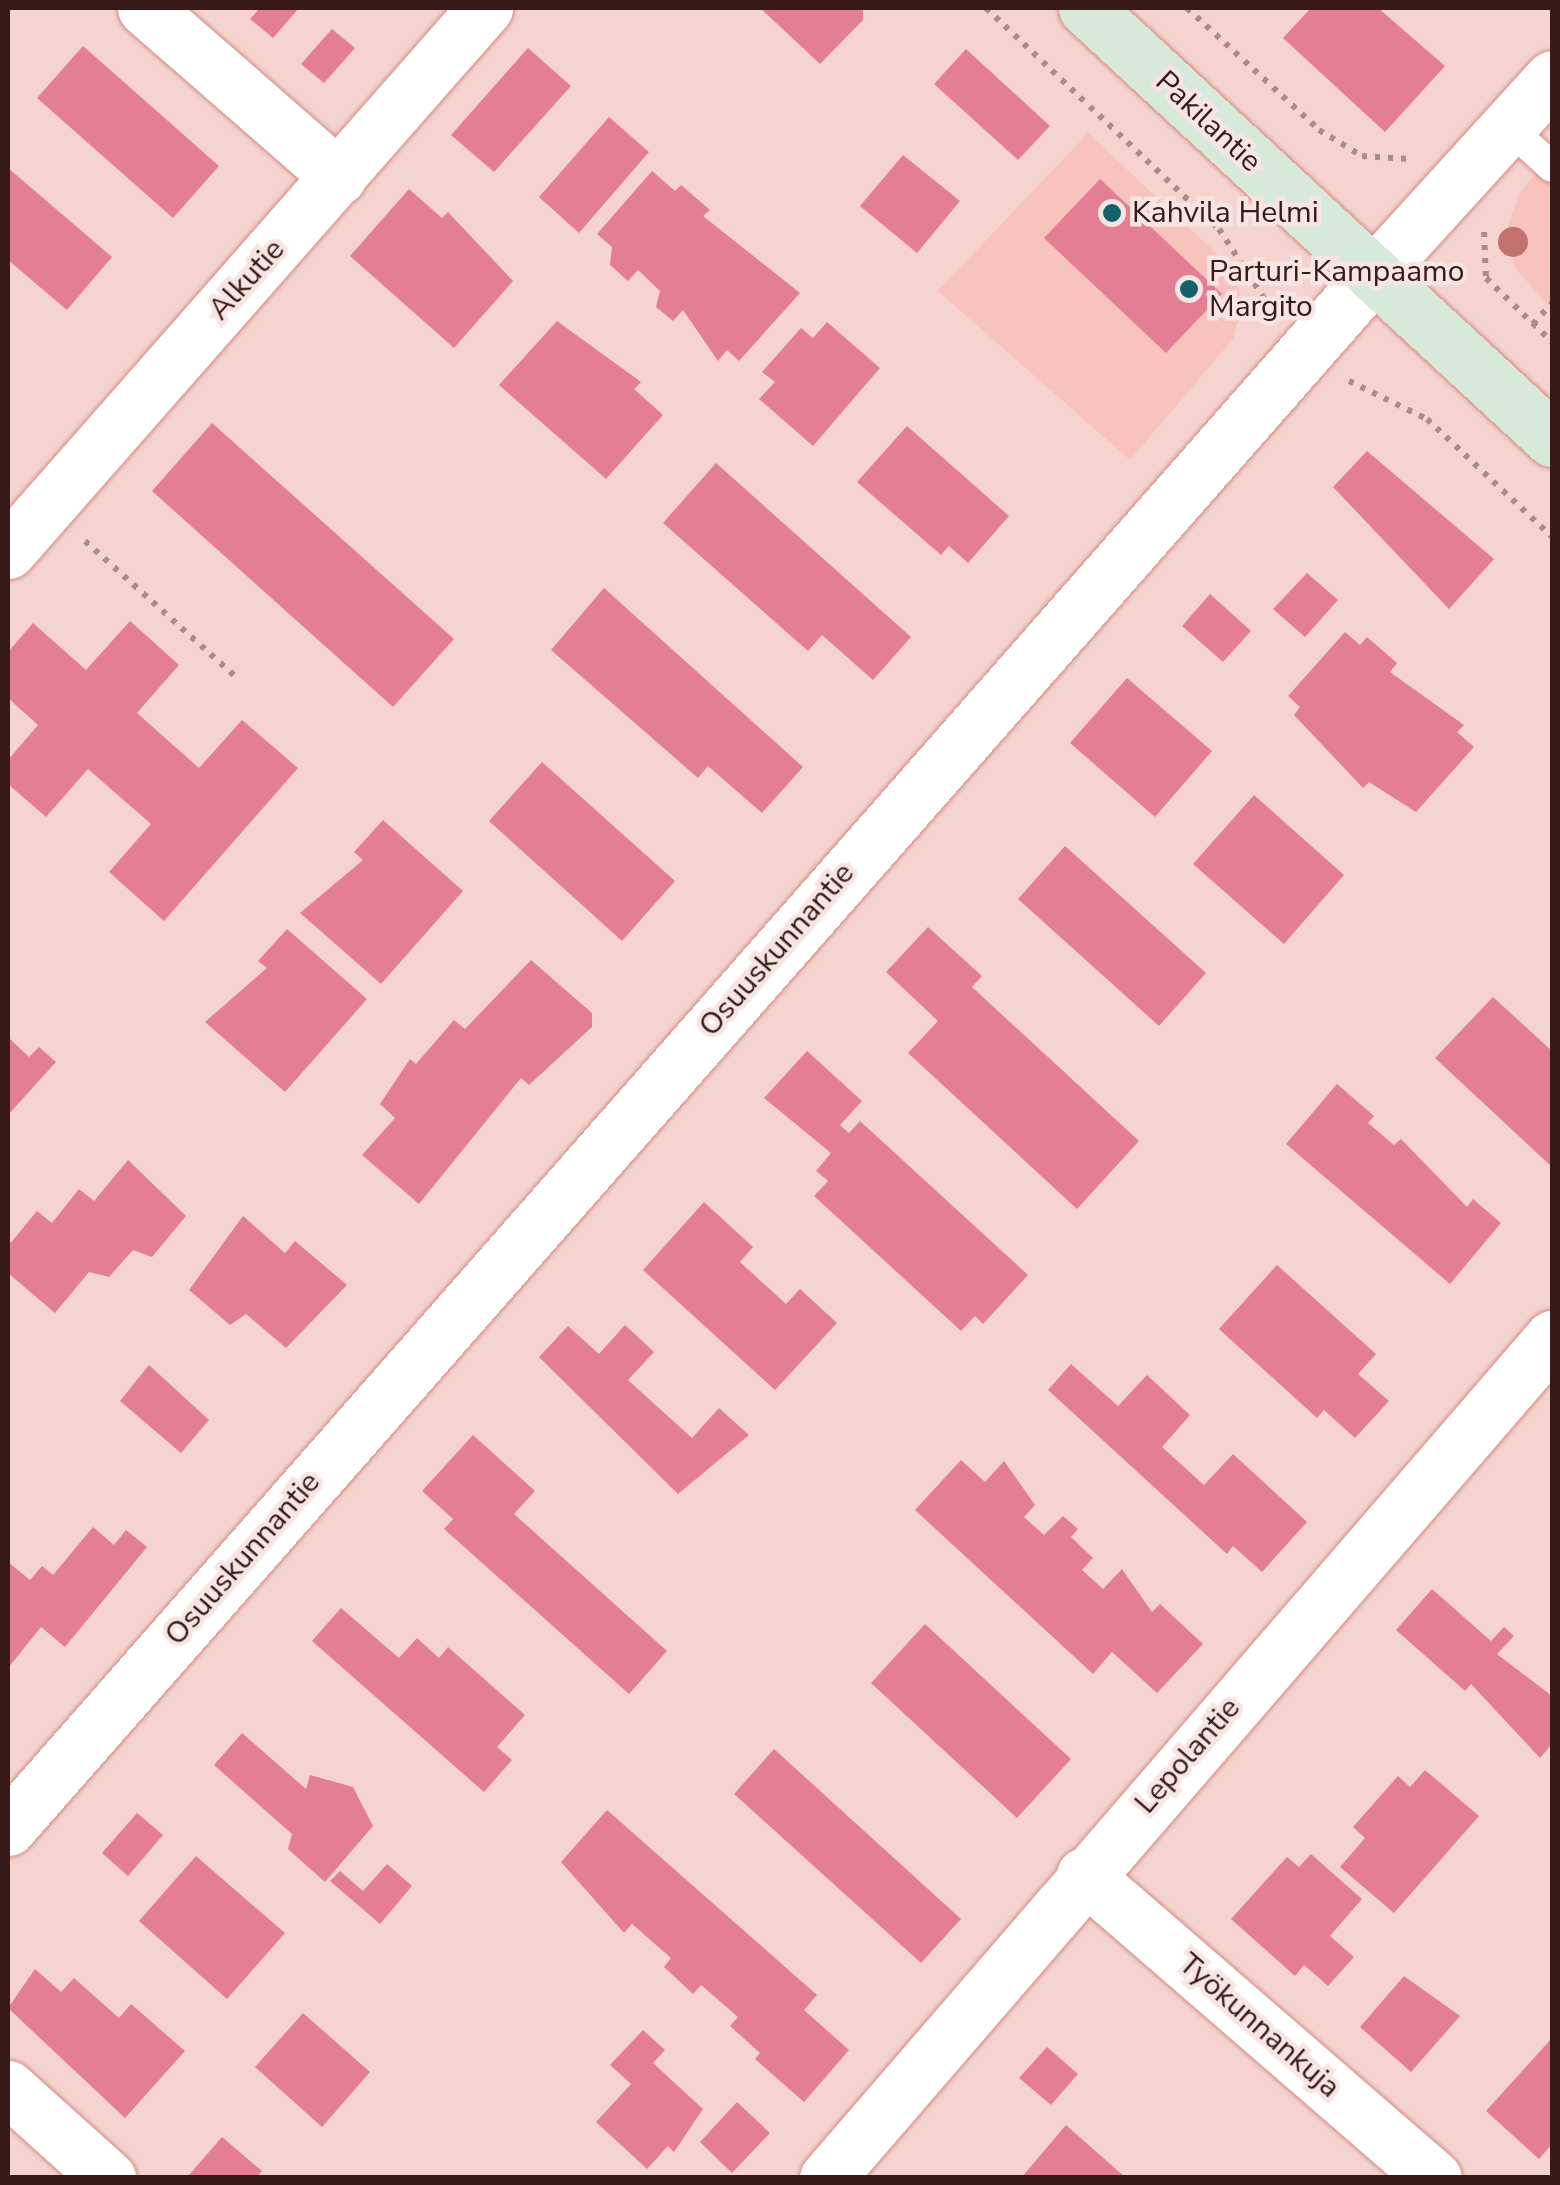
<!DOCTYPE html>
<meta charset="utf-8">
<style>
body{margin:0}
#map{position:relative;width:1560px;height:2185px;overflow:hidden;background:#f5d4cf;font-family:"Nunito Sans",sans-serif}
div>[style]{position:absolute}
.built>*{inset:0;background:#f8c3bc}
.building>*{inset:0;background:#e47e94}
.path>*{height:6px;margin-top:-3px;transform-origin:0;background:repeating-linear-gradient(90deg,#ac8c88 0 5px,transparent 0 13px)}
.roads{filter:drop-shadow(0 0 2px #d58a81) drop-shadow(0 0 2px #d58a81)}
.service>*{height:30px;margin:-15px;padding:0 15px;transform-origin:15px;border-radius:15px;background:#fff}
.minor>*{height:55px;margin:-27.5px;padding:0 27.5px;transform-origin:27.5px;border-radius:27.5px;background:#fff}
.tertiary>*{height:55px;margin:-27.5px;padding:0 27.5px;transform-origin:27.5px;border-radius:27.5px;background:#fff}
.secondary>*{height:55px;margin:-27.5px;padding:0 27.5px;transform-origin:27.5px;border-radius:27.5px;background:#d7ead9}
.trees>*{width:30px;height:30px;margin:-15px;border-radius:50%;background:#c2716d}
.dots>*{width:28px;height:28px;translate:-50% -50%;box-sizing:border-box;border:5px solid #f6e5e3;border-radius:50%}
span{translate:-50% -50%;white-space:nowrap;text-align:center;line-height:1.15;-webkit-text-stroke:9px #f6e5e3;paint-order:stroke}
.street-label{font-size:30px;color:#371a17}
.poi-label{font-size:30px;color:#371a17}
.left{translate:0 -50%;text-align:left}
.frame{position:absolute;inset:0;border:10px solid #371a17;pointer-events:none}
</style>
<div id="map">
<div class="built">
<div style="clip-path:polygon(1088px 133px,1230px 266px,1243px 302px,1233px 339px,1130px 460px,938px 291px)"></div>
<div style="clip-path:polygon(1552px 154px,1552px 309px,1515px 268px,1507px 229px,1520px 192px)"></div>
</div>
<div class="building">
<div style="clip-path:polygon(260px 8px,299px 8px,273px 38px,250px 19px)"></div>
<div style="clip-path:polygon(760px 8px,863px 8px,863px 20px,820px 64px)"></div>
<div style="clip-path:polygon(1311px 8px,1378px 8px,1445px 66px,1385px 132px,1283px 38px)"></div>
<div style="clip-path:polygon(332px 29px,355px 48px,324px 83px,301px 64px)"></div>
<div style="clip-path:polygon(83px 46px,219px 166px,173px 218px,37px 98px)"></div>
<div style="clip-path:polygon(528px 48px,571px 86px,494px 172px,451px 135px)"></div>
<div style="clip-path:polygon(966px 49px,1050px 126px,1018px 160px,934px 84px)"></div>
<div style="clip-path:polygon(609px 117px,649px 152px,579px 233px,539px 197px)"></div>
<div style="clip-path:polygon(903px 155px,960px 201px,917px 253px,860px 206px)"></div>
<div style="clip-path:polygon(8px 168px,112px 257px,67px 310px,8px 260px)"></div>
<div style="clip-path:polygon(652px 171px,675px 191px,681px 185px,710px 210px,703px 216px,800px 293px,739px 361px,727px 350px,718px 361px,683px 310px,673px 321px,656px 307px,660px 291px,638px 270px,628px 281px,610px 265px,612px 247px,597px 234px)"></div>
<div style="clip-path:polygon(1100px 179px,1222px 294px,1166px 353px,1044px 238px)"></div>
<div style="clip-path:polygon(409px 189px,442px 218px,448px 212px,513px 281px,454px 348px,350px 256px)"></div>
<div style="clip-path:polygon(557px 321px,641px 382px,634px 389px,663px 415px,606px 479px,499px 385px)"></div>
<div style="clip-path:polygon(827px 322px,880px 368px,813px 446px,759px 399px,775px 382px,762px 372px,801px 328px,813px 338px)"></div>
<div style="clip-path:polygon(212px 423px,454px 639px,393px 707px,152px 491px)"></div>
<div style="clip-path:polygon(907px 426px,1009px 516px,968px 563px,949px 546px,941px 555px,857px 482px)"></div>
<div style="clip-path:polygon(1367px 451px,1494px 559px,1449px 609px,1333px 487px)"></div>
<div style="clip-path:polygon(716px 463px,911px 637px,873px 680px,822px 635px,808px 651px,663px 523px)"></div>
<div style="clip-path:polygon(1307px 573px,1338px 600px,1305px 637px,1273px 609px)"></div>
<div style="clip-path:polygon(604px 588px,803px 767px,762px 813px,708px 766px,698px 778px,551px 650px)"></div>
<div style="clip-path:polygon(1210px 594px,1251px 631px,1223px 662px,1182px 626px)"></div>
<div style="clip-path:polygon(130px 621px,179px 665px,137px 713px,199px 768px,242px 720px,298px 768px,164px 921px,109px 872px,151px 824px,88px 769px,46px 817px,8px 784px,8px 760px,38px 725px,8px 698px,8px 652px,33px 623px,86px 670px)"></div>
<div style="clip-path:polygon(1345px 632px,1360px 645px,1367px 637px,1397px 663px,1390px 672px,1464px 725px,1457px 732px,1474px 747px,1416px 812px,1369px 782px,1363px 788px,1294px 715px,1300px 707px,1288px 696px)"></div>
<div style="clip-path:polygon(1127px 678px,1212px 751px,1155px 817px,1070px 743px)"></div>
<div style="clip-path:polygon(542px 762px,675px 881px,622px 941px,489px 821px)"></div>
<div style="clip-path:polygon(1254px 795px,1344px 875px,1284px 944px,1193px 864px)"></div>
<div style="clip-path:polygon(383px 820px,463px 891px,381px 984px,300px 913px,363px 860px,354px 852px)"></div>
<div style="clip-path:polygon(1065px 846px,1206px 973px,1159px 1026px,1018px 899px)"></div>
<div style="clip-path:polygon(928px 927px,982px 976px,972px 987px,1139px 1141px,1077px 1209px,908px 1053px,938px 1021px,886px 972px)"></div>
<div style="clip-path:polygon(287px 929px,367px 999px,285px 1092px,205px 1022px,267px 968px,258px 961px)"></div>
<div style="clip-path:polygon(531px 960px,592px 1013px,592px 1027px,529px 1085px,521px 1078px,419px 1204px,362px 1155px,395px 1118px,380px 1104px,410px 1059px,416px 1064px,454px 1020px,465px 1029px)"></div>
<div style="clip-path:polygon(1493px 997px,1552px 1051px,1552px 1167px,1435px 1058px)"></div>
<div style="clip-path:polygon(8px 1037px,29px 1057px,39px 1047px,56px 1062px,8px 1115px)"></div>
<div style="clip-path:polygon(807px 1051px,862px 1101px,840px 1125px,849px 1133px,860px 1121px,1028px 1275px,983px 1324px,975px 1316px,961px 1331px,814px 1196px,828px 1181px,816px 1171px,831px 1153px,764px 1098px)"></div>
<div style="clip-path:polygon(1337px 1084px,1374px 1116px,1368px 1123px,1394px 1145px,1401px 1139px,1467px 1207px,1473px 1199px,1501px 1223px,1450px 1284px,1286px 1144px)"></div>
<div style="clip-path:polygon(128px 1160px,186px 1216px,152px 1257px,133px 1250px,109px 1277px,89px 1272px,55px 1313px,8px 1273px,8px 1246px,37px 1211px,52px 1223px,79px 1189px,94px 1201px)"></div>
<div style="clip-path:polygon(704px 1202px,753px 1247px,740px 1262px,786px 1304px,800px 1289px,837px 1323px,775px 1390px,643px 1270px)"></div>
<div style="clip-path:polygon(243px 1216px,285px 1253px,295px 1241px,347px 1285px,286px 1348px,246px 1314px,230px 1325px,189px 1290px)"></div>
<div style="clip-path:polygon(1277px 1265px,1376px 1354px,1358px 1374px,1389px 1401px,1355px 1438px,1324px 1410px,1317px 1418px,1219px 1329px)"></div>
<div style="clip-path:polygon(625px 1325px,654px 1352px,628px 1380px,692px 1438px,719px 1408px,749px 1435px,678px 1494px,539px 1357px,568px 1326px,599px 1354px)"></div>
<div style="clip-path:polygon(1071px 1364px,1118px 1406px,1147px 1375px,1190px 1415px,1162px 1447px,1204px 1485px,1233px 1454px,1307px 1522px,1262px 1572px,1233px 1546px,1227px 1554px,1048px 1390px)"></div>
<div style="clip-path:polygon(149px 1365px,209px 1420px,181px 1453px,120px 1401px)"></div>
<div style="clip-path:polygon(473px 1435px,535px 1491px,514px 1514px,667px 1651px,629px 1694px,444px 1529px,453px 1519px,422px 1491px)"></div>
<div style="clip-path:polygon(961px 1460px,985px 1482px,1004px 1461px,1035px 1505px,1024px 1517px,1044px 1535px,1063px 1516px,1078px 1529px,1071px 1537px,1093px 1558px,1082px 1570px,1103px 1589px,1122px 1569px,1152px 1612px,1160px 1604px,1203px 1644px,1157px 1693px,1112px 1652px,1093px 1674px,915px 1510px)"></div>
<div style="clip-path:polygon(93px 1527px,114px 1545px,126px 1530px,147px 1547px,65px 1647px,41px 1627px,8px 1668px,8px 1562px,30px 1580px,42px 1566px,53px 1575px)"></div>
<div style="clip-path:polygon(1432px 1589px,1491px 1641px,1504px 1627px,1514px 1636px,1497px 1654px,1552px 1696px,1552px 1744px,1540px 1758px,1471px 1684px,1465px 1691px,1396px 1630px)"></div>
<div style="clip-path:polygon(341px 1608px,399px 1658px,417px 1638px,439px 1658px,448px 1647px,525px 1715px,497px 1747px,512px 1760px,484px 1792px,312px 1641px)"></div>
<div style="clip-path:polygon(925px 1624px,1071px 1759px,1017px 1818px,871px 1683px)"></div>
<div style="clip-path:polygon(242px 1733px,306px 1789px,310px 1775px,353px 1787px,373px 1826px,325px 1882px,288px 1849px,292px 1834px,214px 1765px)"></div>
<div style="clip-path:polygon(774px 1749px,961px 1919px,921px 1963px,734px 1794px)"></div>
<div style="clip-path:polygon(1425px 1770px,1479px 1816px,1394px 1913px,1340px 1867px,1365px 1838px,1353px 1827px,1398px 1776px,1410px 1787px)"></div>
<div style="clip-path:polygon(607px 1810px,817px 1995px,804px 2010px,849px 2050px,804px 2102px,755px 2059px,760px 2053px,730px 2026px,738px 2017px,701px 1985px,693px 1994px,664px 1967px,671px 1958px,632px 1924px,624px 1933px,561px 1862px)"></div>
<div style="clip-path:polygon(137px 1813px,163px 1835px,128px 1876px,102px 1853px)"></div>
<div style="clip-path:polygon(1311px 1854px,1362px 1899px,1330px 1936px,1354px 1957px,1328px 1986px,1304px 1965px,1295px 1976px,1231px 1919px,1287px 1857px,1299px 1867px)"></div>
<div style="clip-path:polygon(196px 1856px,285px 1933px,227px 1999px,139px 1921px)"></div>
<div style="clip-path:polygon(387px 1864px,412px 1886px,380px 1924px,330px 1881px,340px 1871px,363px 1891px)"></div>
<div style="clip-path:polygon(35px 1969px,61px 1992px,74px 1978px,119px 2018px,131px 2004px,185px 2051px,125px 2118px,8px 2008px)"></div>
<div style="clip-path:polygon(1404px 1976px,1460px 2016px,1411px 2072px,1360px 2027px)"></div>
<div style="clip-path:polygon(303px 2013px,370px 2072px,322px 2127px,255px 2067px)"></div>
<div style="clip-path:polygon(643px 2030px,665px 2050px,653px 2063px,703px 2109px,674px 2152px,668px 2146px,647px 2169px,596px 2122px,631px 2084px,610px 2065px)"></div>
<div style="clip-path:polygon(1552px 2038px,1552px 2144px,1539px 2159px,1486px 2111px)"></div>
<div style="clip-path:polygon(1047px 2047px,1078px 2074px,1051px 2105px,1019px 2078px)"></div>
<div style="clip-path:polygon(737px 2102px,770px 2133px,732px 2173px,700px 2142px)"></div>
<div style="clip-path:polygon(1066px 2125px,1126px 2178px,1021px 2178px)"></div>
<div style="clip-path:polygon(222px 2137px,262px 2171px,256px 2178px,189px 2175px)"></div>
</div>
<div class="path">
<div style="left:986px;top:8px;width:321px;rotate:43.5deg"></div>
<div style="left:1219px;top:229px;width:99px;rotate:57deg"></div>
<div style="left:1187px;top:8px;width:180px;rotate:42.7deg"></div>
<div style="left:1319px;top:130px;width:50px;rotate:31.2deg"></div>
<div style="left:1362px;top:156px;width:46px;rotate:3.7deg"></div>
<div style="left:1484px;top:232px;width:46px;rotate:87.5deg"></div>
<div style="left:1486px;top:278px;width:92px;rotate:44.1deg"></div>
<div style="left:1533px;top:324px;width:28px;rotate:-48deg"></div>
<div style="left:1349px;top:381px;width:87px;rotate:26deg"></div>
<div style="left:1427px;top:419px;width:172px;rotate:43.3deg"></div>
<div style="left:85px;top:541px;width:202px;rotate:42deg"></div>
</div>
<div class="roads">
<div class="service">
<div style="left:1508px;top:127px;width:59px;rotate:42.3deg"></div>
</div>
<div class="minor">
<div style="left:145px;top:8px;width:257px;rotate:41.1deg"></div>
<div style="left:1373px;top:275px;width:266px;rotate:-47.7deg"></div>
<div style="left:8px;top:551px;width:723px;rotate:-48.7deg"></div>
<div style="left:1084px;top:1875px;width:463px;rotate:40.9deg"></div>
<div style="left:8px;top:2088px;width:135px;rotate:42deg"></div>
<div style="left:827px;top:2178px;width:1110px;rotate:-49.2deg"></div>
</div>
<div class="tertiary">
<div style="left:8px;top:1828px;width:2068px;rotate:-48.69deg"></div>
</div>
<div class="secondary">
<div style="left:1086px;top:8px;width:635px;rotate:42.77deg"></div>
</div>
</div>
<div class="trees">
<div style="left:1513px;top:242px"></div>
</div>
<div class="dots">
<div style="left:1112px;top:213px;background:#13616a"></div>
<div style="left:1189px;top:289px;background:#13616a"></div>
</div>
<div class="street-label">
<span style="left:1208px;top:122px;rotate:43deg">Pakilantie</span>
<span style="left:247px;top:280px;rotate:-48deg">Alkutie</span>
<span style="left:777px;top:950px;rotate:-49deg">Osuuskunnantie</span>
<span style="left:243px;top:1559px;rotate:-49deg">Osuuskunnantie</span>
<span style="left:1188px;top:1756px;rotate:-49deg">Lepolantie</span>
<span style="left:1259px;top:2026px;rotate:41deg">Työkunnankuja</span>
</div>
<div class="poi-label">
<span class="left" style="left:1132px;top:213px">Kahvila Helmi</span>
<span class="left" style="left:1209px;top:289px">Parturi-Kampaamo<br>Margito</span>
</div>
<div class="frame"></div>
</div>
